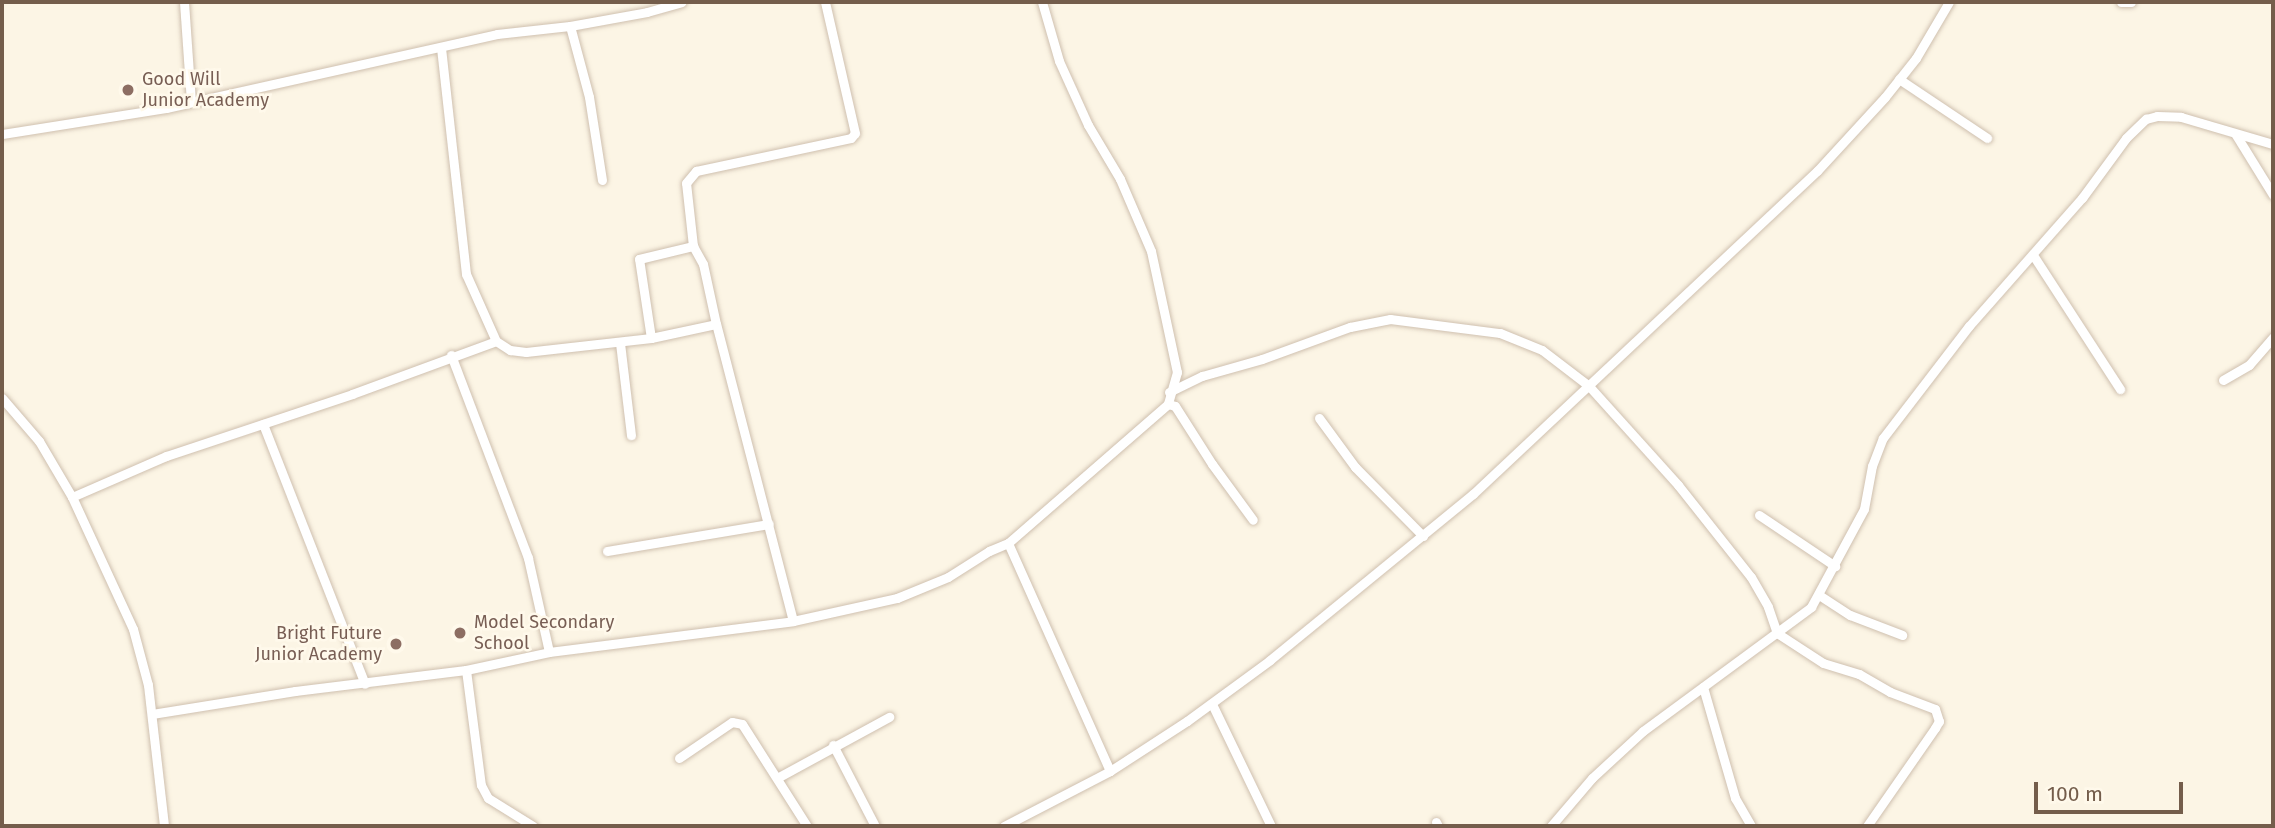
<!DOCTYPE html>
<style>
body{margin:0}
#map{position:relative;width:2275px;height:828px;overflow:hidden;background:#fcf5e5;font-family:"Fira Sans",sans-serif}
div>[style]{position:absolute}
.roads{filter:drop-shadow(0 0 2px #cfc0af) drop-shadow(0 0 2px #cfc0af)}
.street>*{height:9px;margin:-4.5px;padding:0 4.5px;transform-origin:4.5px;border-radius:4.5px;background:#fff}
.dots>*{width:19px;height:19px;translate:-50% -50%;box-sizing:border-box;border:4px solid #fff9eb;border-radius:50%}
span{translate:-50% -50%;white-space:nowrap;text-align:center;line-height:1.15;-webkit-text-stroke:5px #fff9eb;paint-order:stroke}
.education-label{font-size:18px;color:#785e54}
.left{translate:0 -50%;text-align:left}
.right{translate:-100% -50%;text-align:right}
.frame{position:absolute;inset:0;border:4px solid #745d4b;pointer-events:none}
.scale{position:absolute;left:2034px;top:782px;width:149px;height:32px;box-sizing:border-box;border:4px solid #745d4b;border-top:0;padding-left:9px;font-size:21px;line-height:24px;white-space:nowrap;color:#745d4b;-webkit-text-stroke:5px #fff9eb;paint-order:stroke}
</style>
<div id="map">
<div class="roads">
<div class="street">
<div style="left:184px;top:2px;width:100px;rotate:86deg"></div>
<div style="left:1042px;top:2px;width:61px;rotate:73.9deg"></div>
<div style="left:1059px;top:61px;width:70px;rotate:65.6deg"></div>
<div style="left:1088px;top:125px;width:63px;rotate:59.3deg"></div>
<div style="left:1120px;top:179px;width:78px;rotate:66.7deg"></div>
<div style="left:1151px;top:251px;width:124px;rotate:77.9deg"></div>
<div style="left:1177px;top:372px;width:33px;rotate:106deg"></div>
<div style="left:1168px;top:404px;width:212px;rotate:139deg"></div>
<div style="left:1008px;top:543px;width:250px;rotate:65.9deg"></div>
<div style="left:2121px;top:2px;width:10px"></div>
<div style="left:570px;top:26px;width:73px;rotate:75deg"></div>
<div style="left:589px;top:97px;width:84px;rotate:81.1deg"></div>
<div style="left:1899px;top:79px;width:106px;rotate:33.8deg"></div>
<div style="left:2px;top:134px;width:166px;rotate:-9deg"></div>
<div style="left:166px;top:108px;width:339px;rotate:-12.6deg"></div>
<div style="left:497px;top:34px;width:73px;rotate:-6.3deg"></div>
<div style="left:570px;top:26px;width:78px;rotate:-10.3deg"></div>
<div style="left:647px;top:12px;width:36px;rotate:-16deg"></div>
<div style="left:2236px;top:135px;width:70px;rotate:58.3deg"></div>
<div style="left:2033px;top:255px;width:160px;rotate:57deg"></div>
<div style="left:651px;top:338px;width:80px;rotate:-98.6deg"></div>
<div style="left:639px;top:259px;width:56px;rotate:-13.5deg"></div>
<div style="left:496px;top:341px;width:17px;rotate:33deg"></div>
<div style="left:510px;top:350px;width:16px;rotate:7deg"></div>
<div style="left:526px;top:352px;width:126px;rotate:-6.4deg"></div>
<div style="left:651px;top:338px;width:66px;rotate:-12.2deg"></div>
<div style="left:620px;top:343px;width:93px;rotate:83.2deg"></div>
<div style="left:451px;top:355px;width:217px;rotate:69.2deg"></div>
<div style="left:528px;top:558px;width:96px;rotate:77.4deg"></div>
<div style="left:2223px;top:380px;width:30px;rotate:-30deg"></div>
<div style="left:2249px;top:365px;width:37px;rotate:-49deg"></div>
<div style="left:1169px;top:392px;width:37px;rotate:-26deg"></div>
<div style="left:1202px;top:376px;width:62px;rotate:-15.8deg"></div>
<div style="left:1262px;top:359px;width:94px;rotate:-20deg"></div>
<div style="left:1350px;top:327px;width:41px;rotate:-11.3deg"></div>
<div style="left:1390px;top:319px;width:111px;rotate:7.3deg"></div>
<div style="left:1500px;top:333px;width:45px;rotate:22deg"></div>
<div style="left:1542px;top:350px;width:59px;rotate:37.5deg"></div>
<div style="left:1589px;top:386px;width:133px;rotate:48deg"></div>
<div style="left:1678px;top:485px;width:117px;rotate:51.6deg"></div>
<div style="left:1751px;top:577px;width:34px;rotate:60deg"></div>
<div style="left:1768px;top:607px;width:28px;rotate:71deg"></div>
<div style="left:1777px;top:633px;width:55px;rotate:33.1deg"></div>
<div style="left:1823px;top:663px;width:38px;rotate:17deg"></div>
<div style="left:1859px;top:674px;width:36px;rotate:30deg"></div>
<div style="left:1890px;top:692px;width:48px;rotate:20.7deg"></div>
<div style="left:1935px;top:709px;width:13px;rotate:72deg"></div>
<div style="left:1939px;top:721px;width:8px;rotate:120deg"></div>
<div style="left:1935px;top:728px;width:119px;rotate:124.8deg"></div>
<div style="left:2px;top:398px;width:57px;rotate:49.3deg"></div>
<div style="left:39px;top:441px;width:65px;rotate:59.5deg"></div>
<div style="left:72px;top:497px;width:145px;rotate:65.2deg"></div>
<div style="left:133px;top:629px;width:58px;rotate:75deg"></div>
<div style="left:148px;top:685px;width:142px;rotate:83.5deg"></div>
<div style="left:1168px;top:404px;width:7px;rotate:16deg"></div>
<div style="left:1175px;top:406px;width:69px;rotate:57.5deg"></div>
<div style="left:1212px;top:464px;width:69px;rotate:53.8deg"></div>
<div style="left:1319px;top:418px;width:61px;rotate:53.7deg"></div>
<div style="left:1355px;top:467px;width:97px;rotate:45.4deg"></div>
<div style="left:263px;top:424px;width:279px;rotate:68.6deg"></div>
<div style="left:72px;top:497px;width:103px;rotate:-23.6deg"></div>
<div style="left:166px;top:456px;width:196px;rotate:-18.4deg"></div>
<div style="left:352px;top:394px;width:153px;rotate:-20.2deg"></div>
<div style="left:496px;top:341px;width:73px;rotate:-114.1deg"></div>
<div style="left:466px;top:274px;width:227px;rotate:-96.3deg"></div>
<div style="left:1759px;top:515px;width:92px;rotate:33.9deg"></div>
<div style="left:607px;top:551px;width:164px;rotate:-9.5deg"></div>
<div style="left:1819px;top:595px;width:37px;rotate:33deg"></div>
<div style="left:1850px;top:615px;width:56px;rotate:21deg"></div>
<div style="left:793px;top:621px;width:307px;rotate:-104.5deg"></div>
<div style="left:716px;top:324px;width:61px;rotate:-102.2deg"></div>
<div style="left:703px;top:264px;width:21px;rotate:-119deg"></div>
<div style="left:693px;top:246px;width:63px;rotate:-96.3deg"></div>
<div style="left:686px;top:183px;width:16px;rotate:-50deg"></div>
<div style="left:696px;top:171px;width:158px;rotate:-12deg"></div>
<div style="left:851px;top:138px;width:6px;rotate:-51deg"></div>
<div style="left:855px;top:133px;width:134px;rotate:-102.9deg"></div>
<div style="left:466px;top:670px;width:116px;rotate:82.6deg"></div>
<div style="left:481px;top:785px;width:15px;rotate:62deg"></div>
<div style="left:488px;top:798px;width:53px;rotate:31.9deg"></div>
<div style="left:1703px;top:687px;width:116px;rotate:73.9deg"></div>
<div style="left:1735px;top:798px;width:32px;rotate:60deg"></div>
<div style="left:1212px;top:704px;width:136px;rotate:64.2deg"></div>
<div style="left:152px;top:714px;width:145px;rotate:-9.1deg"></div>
<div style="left:295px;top:691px;width:172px;rotate:-7deg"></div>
<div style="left:466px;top:670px;width:85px;rotate:-12.2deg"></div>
<div style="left:549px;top:652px;width:246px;rotate:-7.2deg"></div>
<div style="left:793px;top:621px;width:107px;rotate:-12.5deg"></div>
<div style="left:897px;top:598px;width:55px;rotate:-22.4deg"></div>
<div style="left:948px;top:577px;width:49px;rotate:-32.4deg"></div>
<div style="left:989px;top:551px;width:21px;rotate:-23deg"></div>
<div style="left:833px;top:745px;width:91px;rotate:62.6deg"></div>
<div style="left:679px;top:758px;width:64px;rotate:-34.2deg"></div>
<div style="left:732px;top:722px;width:10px;rotate:11deg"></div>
<div style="left:742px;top:724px;width:121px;rotate:57.5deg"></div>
<div style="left:777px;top:778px;width:128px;rotate:-28.6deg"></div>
<div style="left:1436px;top:822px;width:4px;rotate:63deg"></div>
<div style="left:1004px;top:826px;width:119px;rotate:-27.4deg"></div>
<div style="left:1110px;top:771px;width:92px;rotate:-33deg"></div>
<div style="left:1187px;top:721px;width:103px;rotate:-36.3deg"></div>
<div style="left:1270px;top:660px;width:262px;rotate:-39.3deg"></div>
<div style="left:1473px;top:494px;width:472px;rotate:-43.2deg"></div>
<div style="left:1817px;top:171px;width:100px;rotate:-47.4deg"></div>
<div style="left:1885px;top:97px;width:50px;rotate:-51.5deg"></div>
<div style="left:1916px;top:58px;width:65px;rotate:-59.5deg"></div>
<div style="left:1551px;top:826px;width:63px;rotate:-49.5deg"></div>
<div style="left:1592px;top:778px;width:69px;rotate:-42.7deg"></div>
<div style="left:1643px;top:731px;width:209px;rotate:-36.4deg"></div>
<div style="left:1811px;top:607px;width:111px;rotate:-61.6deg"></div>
<div style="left:1864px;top:509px;width:44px;rotate:-79.5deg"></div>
<div style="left:1872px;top:466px;width:30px;rotate:-69deg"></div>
<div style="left:1883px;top:438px;width:141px;rotate:-52.5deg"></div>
<div style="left:1969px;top:326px;width:171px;rotate:-48.6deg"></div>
<div style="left:2082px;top:198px;width:74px;rotate:-53.7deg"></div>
<div style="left:2126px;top:138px;width:28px;rotate:-44deg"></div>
<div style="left:2146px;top:119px;width:11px;rotate:-15deg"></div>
<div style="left:2157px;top:116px;width:24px;rotate:2deg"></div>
<div style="left:2181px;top:117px;width:96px;rotate:16.4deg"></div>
</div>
</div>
<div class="dots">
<div style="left:128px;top:90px;background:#8d6e63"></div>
<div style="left:460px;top:633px;background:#8d6e63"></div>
<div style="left:396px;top:644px;background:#8d6e63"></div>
</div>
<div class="education-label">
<span class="left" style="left:142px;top:90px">Good Will<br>Junior Academy</span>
<span class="left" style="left:474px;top:633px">Model Secondary<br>School</span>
<span class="right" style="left:382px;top:644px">Bright Future<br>Junior Academy</span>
</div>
<div class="frame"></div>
<div class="scale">100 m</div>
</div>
